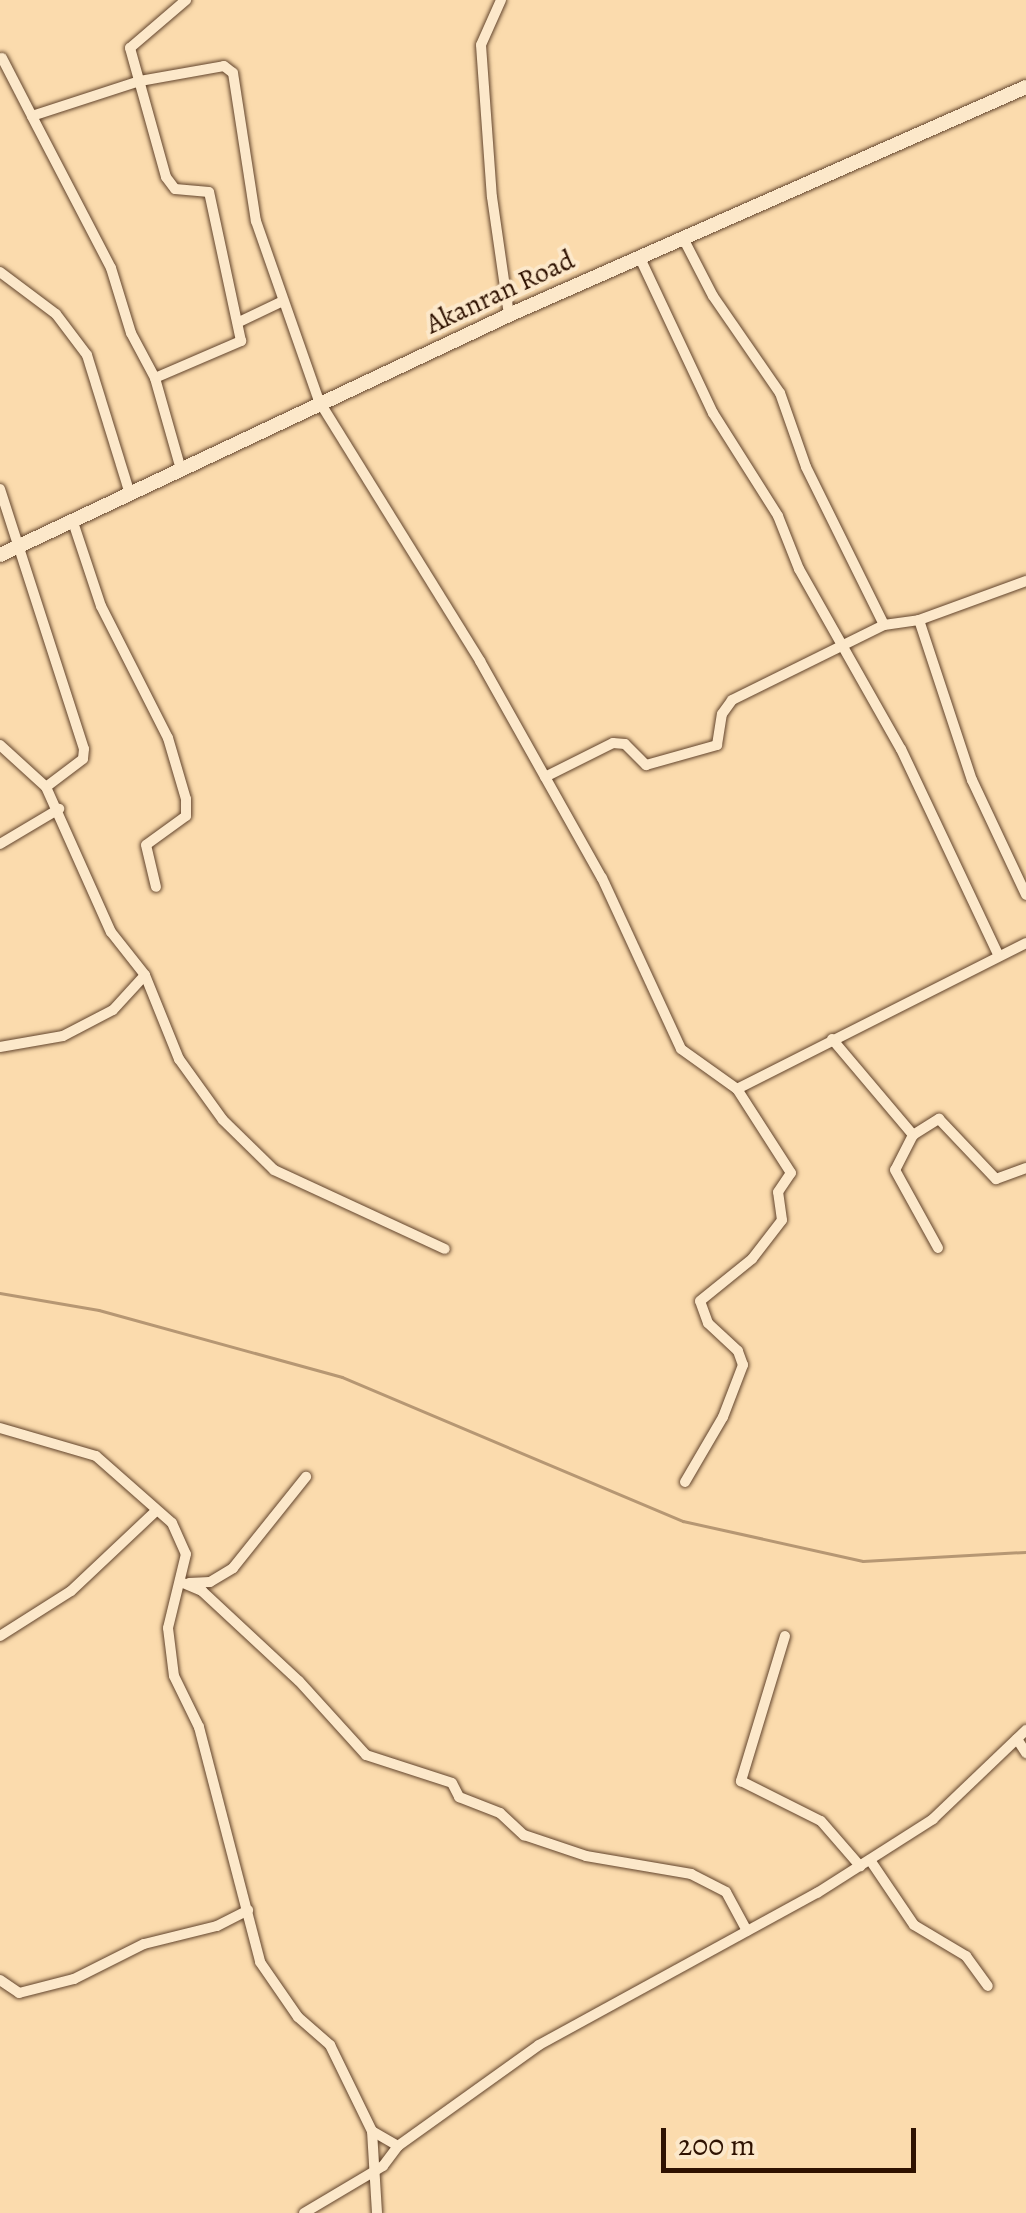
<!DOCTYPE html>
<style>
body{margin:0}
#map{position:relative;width:1026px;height:2213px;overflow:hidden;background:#fbdbad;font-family:Alegreya,serif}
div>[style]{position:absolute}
.stream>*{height:2.5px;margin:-1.25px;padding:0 1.25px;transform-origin:1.25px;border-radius:1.25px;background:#b69773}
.roads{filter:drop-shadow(0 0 2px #62442c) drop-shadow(0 0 2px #62442c)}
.minor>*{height:10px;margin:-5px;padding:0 5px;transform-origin:5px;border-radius:5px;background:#fce8ca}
.secondary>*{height:14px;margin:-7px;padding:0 7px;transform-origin:7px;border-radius:7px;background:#fce8ca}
span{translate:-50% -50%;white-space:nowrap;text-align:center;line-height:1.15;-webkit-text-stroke:8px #fce8ca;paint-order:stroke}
.street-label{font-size:28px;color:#2f1201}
.scale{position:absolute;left:661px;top:2128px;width:255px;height:45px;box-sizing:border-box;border:5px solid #2f1201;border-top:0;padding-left:12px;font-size:30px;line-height:35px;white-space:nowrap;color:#2f1201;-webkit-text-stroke:8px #fce8ca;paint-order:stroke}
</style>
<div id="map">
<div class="stream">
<div style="left:0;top:1293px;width:100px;rotate:9.7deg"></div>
<div style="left:99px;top:1310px;width:252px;rotate:15.4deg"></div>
<div style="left:342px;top:1377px;width:370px;rotate:22.9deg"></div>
<div style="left:683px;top:1521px;width:184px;rotate:12.5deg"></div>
<div style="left:863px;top:1561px;width:163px;rotate:-3.2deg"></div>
</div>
<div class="roads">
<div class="minor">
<div style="left:501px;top:0;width:49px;rotate:114deg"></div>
<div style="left:481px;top:45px;width:152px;rotate:85.9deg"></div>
<div style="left:492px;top:197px;width:119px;rotate:81.8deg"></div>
<div style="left:2px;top:58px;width:65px;rotate:62.7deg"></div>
<div style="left:683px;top:238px;width:65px;rotate:62.7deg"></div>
<div style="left:713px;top:296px;width:118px;rotate:55.4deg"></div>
<div style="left:780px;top:393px;width:78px;rotate:70.6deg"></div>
<div style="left:806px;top:467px;width:176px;rotate:63.7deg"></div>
<div style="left:884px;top:625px;width:35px;rotate:-8deg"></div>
<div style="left:919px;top:620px;width:114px;rotate:-20deg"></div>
<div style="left:639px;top:256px;width:174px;rotate:64.8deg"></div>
<div style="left:713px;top:413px;width:122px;rotate:57.7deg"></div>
<div style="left:778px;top:516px;width:57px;rotate:68.4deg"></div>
<div style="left:799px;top:569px;width:207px;rotate:60.5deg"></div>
<div style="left:901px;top:749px;width:229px;rotate:64.7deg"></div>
<div style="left:0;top:272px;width:70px;rotate:36.9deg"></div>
<div style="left:56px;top:314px;width:51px;rotate:52.9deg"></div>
<div style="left:87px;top:355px;width:142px;rotate:72.8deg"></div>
<div style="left:239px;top:322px;width:47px;rotate:-25.5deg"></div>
<div style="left:155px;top:378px;width:94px;rotate:-23.3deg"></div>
<div style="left:241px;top:341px;width:152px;rotate:-102.1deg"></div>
<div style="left:209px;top:192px;width:34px;rotate:-175deg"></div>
<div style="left:175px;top:189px;width:15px;rotate:-127deg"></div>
<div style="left:166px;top:177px;width:134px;rotate:-105.6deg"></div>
<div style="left:130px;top:48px;width:74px;rotate:-40.6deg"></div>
<div style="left:180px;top:466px;width:91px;rotate:-105.9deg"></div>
<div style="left:155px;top:378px;width:51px;rotate:-118.1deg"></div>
<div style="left:131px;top:333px;width:68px;rotate:-107.1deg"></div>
<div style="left:111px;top:268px;width:171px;rotate:-117.5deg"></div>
<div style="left:32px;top:116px;width:114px;rotate:-18deg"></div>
<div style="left:140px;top:81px;width:85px;rotate:-10.1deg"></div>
<div style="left:224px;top:66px;width:11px;rotate:38deg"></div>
<div style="left:233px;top:73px;width:150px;rotate:81.2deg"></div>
<div style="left:256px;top:221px;width:191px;rotate:70.7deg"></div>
<div style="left:319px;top:401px;width:306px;rotate:58.2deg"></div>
<div style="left:480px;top:661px;width:249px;rotate:60.7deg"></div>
<div style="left:602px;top:878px;width:188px;rotate:65.2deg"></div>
<div style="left:681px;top:1049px;width:69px;rotate:35.5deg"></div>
<div style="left:737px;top:1089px;width:324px;rotate:-26.8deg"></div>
<div style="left:0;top:489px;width:273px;rotate:72.1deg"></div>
<div style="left:84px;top:749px;width:10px;rotate:96deg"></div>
<div style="left:83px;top:759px;width:46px;rotate:142.9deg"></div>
<div style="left:72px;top:519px;width:92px;rotate:71.6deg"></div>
<div style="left:101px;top:606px;width:148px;rotate:63.1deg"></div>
<div style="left:168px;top:738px;width:64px;rotate:73.6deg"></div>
<div style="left:186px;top:799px;width:17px;rotate:90deg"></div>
<div style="left:186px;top:816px;width:49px;rotate:144.1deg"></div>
<div style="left:146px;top:845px;width:43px;rotate:76.6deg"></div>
<div style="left:919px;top:620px;width:169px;rotate:71.7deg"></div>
<div style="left:972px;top:780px;width:127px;rotate:64.8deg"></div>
<div style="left:0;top:745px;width:62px;rotate:42.4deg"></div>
<div style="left:46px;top:787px;width:159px;rotate:65.9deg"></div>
<div style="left:111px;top:932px;width:55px;rotate:51.7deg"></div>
<div style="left:145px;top:975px;width:91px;rotate:68deg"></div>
<div style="left:179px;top:1059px;width:75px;rotate:54.2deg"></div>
<div style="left:223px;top:1120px;width:71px;rotate:44.4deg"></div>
<div style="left:274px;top:1170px;width:188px;rotate:24.8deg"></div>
<div style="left:545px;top:777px;width:76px;rotate:-26.6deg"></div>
<div style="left:613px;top:743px;width:12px;rotate:5deg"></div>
<div style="left:625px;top:744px;width:30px;rotate:45deg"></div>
<div style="left:646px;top:765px;width:74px;rotate:-15.7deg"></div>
<div style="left:717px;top:745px;width:31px;rotate:-81deg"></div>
<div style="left:722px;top:714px;width:17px;rotate:-54deg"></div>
<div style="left:732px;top:700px;width:169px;rotate:-26.3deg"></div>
<div style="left:0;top:844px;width:69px;rotate:-30.7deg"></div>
<div style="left:832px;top:1039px;width:126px;rotate:49.8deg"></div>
<div style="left:913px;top:1135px;width:39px;rotate:117deg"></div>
<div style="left:895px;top:1170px;width:89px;rotate:61.1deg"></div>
<div style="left:0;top:1047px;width:64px;rotate:-9.9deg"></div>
<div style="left:63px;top:1036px;width:56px;rotate:-27.5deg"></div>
<div style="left:113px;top:1010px;width:47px;rotate:-47.6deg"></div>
<div style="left:913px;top:1135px;width:31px;rotate:-32deg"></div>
<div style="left:939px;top:1119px;width:83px;rotate:46.5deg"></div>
<div style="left:996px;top:1179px;width:32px;rotate:-20deg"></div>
<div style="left:0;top:1428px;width:100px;rotate:16.3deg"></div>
<div style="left:96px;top:1456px;width:101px;rotate:41.4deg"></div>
<div style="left:172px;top:1523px;width:34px;rotate:66deg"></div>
<div style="left:186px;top:1554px;width:76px;rotate:103.7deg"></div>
<div style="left:168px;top:1628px;width:48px;rotate:82.9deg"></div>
<div style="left:174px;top:1676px;width:57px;rotate:63.9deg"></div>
<div style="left:199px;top:1727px;width:243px;rotate:75.4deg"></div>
<div style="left:260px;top:1962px;width:67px;rotate:55.4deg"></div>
<div style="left:298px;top:2017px;width:43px;rotate:41.2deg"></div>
<div style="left:330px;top:2045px;width:96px;rotate:64deg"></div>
<div style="left:372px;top:2131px;width:82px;rotate:86.5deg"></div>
<div style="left:685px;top:1482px;width:75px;rotate:-59.7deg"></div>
<div style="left:723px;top:1417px;width:56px;rotate:-69deg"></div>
<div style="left:743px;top:1365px;width:15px;rotate:-110deg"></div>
<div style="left:738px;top:1351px;width:41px;rotate:-137deg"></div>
<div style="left:708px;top:1323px;width:23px;rotate:-110deg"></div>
<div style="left:700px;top:1301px;width:67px;rotate:-38.9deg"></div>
<div style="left:752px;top:1259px;width:49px;rotate:-52.4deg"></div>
<div style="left:782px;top:1220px;width:28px;rotate:-98deg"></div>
<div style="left:778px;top:1192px;width:23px;rotate:-56deg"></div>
<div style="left:791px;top:1173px;width:100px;rotate:-122.7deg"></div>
<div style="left:183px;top:1583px;width:21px;rotate:23deg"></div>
<div style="left:202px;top:1591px;width:132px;rotate:42.9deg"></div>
<div style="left:299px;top:1681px;width:100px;rotate:47.8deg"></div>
<div style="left:366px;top:1755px;width:90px;rotate:18deg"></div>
<div style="left:452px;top:1783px;width:16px;rotate:63deg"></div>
<div style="left:459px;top:1797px;width:44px;rotate:21.3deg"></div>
<div style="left:500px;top:1813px;width:33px;rotate:43deg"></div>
<div style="left:524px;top:1835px;width:65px;rotate:18.7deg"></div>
<div style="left:586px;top:1856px;width:107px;rotate:9.7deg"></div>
<div style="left:691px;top:1874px;width:39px;rotate:27deg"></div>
<div style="left:726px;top:1892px;width:44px;rotate:61.7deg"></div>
<div style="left:189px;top:1583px;width:21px;rotate:-3deg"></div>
<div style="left:210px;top:1582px;width:27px;rotate:-31deg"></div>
<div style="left:233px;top:1568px;width:117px;rotate:-51.3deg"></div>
<div style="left:0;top:1636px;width:84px;rotate:-32.4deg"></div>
<div style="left:71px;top:1591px;width:117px;rotate:-43.3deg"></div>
<div style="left:785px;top:1636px;width:152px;rotate:106.9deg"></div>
<div style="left:741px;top:1781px;width:89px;rotate:26.6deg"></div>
<div style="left:821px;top:1821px;width:60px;rotate:49.1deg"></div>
<div style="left:1017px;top:1739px;width:17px;rotate:57deg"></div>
<div style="left:870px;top:1860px;width:78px;rotate:55.9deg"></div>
<div style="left:914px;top:1925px;width:61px;rotate:30.8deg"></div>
<div style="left:966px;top:1956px;width:37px;rotate:54deg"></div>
<div style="left:0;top:1980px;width:23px;rotate:34deg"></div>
<div style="left:19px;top:1993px;width:57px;rotate:-14.3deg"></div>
<div style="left:74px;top:1979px;width:78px;rotate:-26.6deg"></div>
<div style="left:144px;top:1944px;width:75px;rotate:-13.9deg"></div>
<div style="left:217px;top:1926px;width:35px;rotate:-27deg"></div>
<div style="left:372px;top:2131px;width:30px;rotate:30deg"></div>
<div style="left:304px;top:2213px;width:92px;rotate:-30.7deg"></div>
<div style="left:383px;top:2166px;width:25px;rotate:-53deg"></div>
<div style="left:398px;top:2146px;width:173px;rotate:-35.6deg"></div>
<div style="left:539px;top:2045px;width:317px;rotate:-28.7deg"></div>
<div style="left:817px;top:1893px;width:138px;rotate:-32.5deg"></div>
<div style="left:933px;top:1819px;width:129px;rotate:-43.7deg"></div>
</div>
<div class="secondary">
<div style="left:0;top:555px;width:563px;rotate:-25.24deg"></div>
<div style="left:509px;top:315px;width:565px;rotate:-23.8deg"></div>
</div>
</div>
<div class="street-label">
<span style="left:500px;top:292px;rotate:-25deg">Akanran Road</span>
</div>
<div class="scale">200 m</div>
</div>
